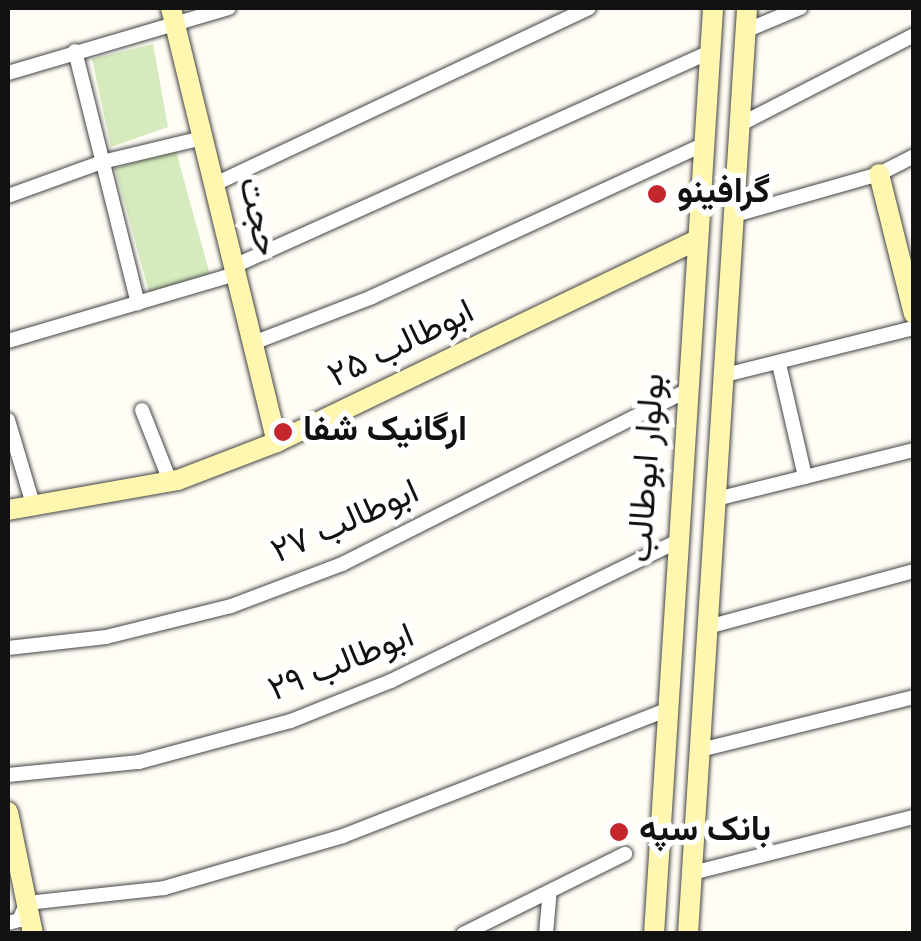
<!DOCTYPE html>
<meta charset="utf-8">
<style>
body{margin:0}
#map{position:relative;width:921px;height:941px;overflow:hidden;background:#fffdf5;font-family:Georgia,Vazirmatn,serif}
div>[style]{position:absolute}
.green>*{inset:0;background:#d5ebbd}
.roads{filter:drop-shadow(0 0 2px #444) drop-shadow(0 0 2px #444)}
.street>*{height:14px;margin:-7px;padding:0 7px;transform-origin:7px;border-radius:7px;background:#fff}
.secondary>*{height:20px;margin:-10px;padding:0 10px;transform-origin:10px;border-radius:10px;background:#fff6b0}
.dots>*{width:28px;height:28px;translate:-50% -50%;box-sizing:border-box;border:5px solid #fff;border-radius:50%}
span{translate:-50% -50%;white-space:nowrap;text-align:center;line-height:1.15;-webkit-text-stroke:10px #fff;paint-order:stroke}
.poi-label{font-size:35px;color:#111;font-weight:700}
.left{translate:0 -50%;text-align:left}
.street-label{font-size:35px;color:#111}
.frame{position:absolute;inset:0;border:10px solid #111;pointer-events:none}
</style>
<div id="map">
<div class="green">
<div style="clip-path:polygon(153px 44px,168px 127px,111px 147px,92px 59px)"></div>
<div style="clip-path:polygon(176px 151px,210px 275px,149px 292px,115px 168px)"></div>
</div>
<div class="roads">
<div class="street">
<div style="left:745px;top:31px;width:60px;rotate:-22.7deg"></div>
<div style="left:75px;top:51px;width:260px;rotate:76deg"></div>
<div style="left:8px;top:73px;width:230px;rotate:-16.4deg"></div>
<div style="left:739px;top:125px;width:197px;rotate:-27.2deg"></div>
<div style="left:215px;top:184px;width:413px;rotate:-25.2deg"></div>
<div style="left:8px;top:196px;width:100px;rotate:-19.9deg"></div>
<div style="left:102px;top:162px;width:104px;rotate:-13.4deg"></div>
<div style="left:735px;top:215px;width:150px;rotate:-15.9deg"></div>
<div style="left:879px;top:174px;width:39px;rotate:-27deg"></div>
<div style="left:234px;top:266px;width:522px;rotate:-24.21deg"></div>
<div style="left:8px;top:341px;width:238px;rotate:-16.4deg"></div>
<div style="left:253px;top:343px;width:128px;rotate:-21.1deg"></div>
<div style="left:372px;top:297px;width:366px;rotate:-24.7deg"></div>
<div style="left:779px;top:364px;width:116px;rotate:77deg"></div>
<div style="left:725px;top:375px;width:195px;rotate:-14deg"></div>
<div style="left:142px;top:410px;width:76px;rotate:68.5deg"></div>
<div style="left:8px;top:420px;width:92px;rotate:73.5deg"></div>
<div style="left:716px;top:499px;width:204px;rotate:-13.9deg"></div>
<div style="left:708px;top:627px;width:213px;rotate:-15.2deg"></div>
<div style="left:8px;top:648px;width:99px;rotate:-6.4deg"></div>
<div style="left:106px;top:637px;width:129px;rotate:-13.9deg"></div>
<div style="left:231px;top:606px;width:119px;rotate:-20.7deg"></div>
<div style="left:342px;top:564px;width:387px;rotate:-26.7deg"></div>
<div style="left:700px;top:750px;width:220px;rotate:-13.9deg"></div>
<div style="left:8px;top:775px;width:132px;rotate:-5.7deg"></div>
<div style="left:139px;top:762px;width:157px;rotate:-15.1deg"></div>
<div style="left:291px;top:721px;width:108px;rotate:-21.8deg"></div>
<div style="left:391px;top:681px;width:319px;rotate:-26deg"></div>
<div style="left:692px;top:873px;width:229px;rotate:-14.2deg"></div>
<div style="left:8px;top:923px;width:11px;rotate:-15deg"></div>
<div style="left:19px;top:920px;width:19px;rotate:-65deg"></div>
<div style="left:27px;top:903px;width:138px;rotate:-6.2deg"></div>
<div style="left:164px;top:888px;width:186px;rotate:-16.2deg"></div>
<div style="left:343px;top:836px;width:347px;rotate:-21.3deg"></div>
<div style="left:463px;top:934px;width:181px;rotate:-26.3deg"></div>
<div style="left:546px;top:934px;width:38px;rotate:-85deg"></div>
</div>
<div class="secondary">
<div style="left:171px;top:8px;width:447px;rotate:76.3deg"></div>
<div style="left:879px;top:174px;width:144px;rotate:76deg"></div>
<div style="left:8px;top:510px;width:173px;rotate:-10deg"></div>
<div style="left:178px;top:480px;width:106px;rotate:-21deg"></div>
<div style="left:277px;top:442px;width:467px;rotate:-25.7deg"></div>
<div style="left:8px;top:812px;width:125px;rotate:78.4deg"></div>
<div style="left:654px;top:934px;width:928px;rotate:-86.35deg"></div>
<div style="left:688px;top:934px;width:928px;rotate:-86.35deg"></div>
</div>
</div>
<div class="dots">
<div style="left:657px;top:194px;background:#c4262e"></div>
<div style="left:283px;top:432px;background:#c4262e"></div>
<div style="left:619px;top:832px;background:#c4262e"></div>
</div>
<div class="poi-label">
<span class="left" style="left:677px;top:194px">گرافینو</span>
<span class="left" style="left:303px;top:432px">ارگانیک شفا</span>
<span class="left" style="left:639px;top:832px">بانک سپه</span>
</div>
<div class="street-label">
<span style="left:256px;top:217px;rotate:77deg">حجت</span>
<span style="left:402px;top:346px;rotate:-26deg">ابوطالب ۲۵</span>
<span style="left:649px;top:468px;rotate:-86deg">بولوار ابوطالب</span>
<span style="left:346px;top:524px;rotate:-24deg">ابوطالب ۲۷</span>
<span style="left:342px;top:665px;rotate:-22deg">ابوطالب ۲۹</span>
</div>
<div class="frame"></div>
</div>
